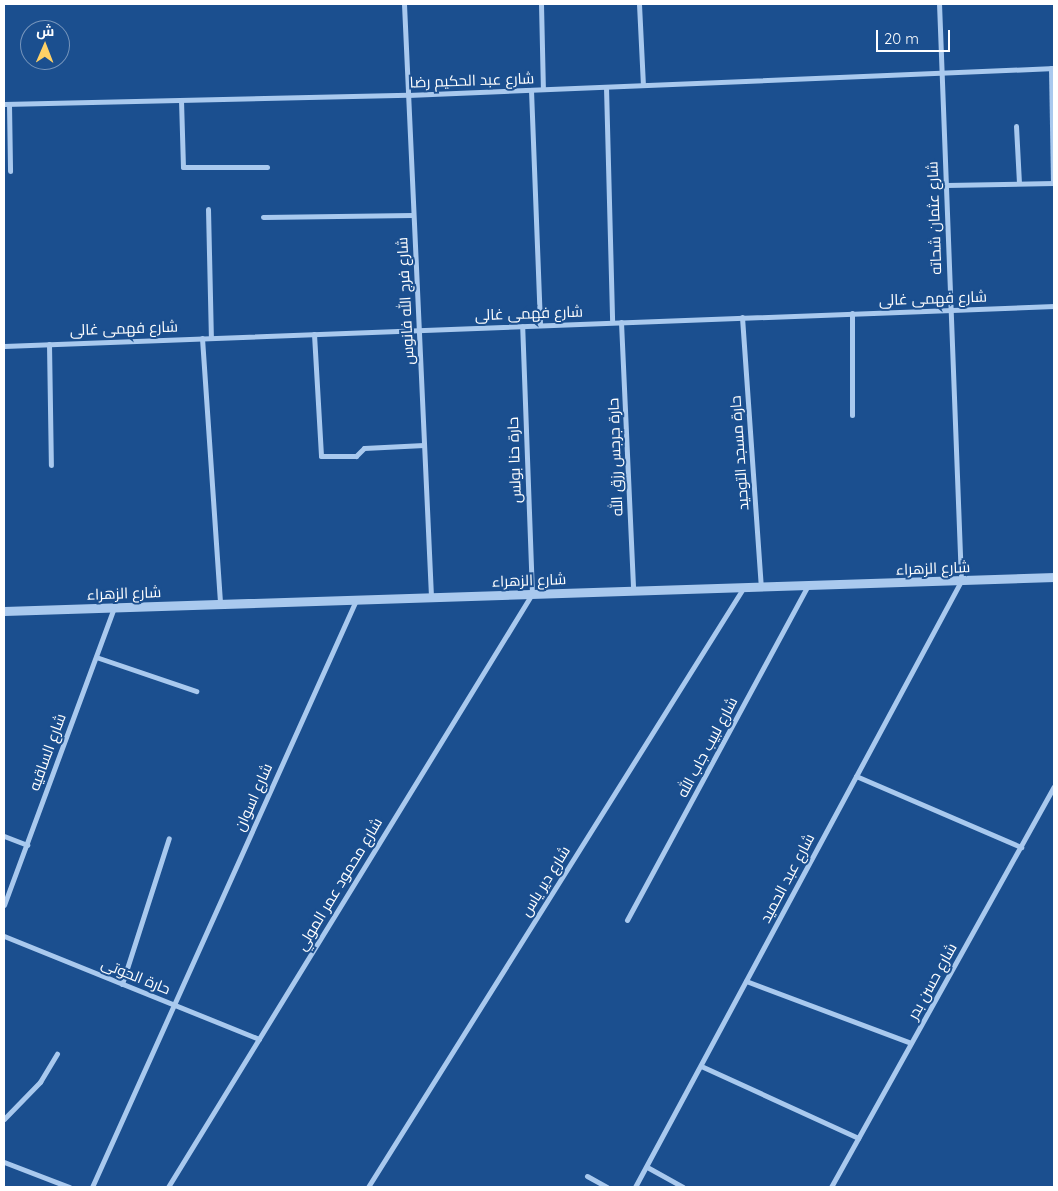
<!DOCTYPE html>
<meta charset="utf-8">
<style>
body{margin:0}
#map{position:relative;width:1058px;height:1191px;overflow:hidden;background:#1b4f8f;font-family:Quicksand,Cairo,sans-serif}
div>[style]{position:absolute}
.minor>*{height:5px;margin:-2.5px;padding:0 2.5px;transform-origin:2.5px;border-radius:2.5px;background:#a9c9ee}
.tertiary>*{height:9px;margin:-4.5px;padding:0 4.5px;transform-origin:4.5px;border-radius:4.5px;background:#a9c9ee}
span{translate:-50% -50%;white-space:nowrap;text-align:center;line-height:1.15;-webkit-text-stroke:4px #1b4f8f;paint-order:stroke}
.street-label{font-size:15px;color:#fff}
.frame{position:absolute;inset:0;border:5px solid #fff;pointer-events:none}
.north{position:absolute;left:20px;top:20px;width:50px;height:50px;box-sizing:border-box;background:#1b4f8f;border:1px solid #7695bc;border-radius:50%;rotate:1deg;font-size:14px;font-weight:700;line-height:20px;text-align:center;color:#fff}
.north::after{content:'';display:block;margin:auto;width:18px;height:22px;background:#ffd166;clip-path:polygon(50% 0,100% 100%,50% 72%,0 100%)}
.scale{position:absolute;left:876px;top:30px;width:74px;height:22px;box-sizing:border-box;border:2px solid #fff;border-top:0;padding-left:6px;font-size:15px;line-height:18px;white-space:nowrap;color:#fff;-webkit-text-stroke:4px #1b4f8f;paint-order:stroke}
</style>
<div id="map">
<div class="minor">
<div style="left:404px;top:4px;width:594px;rotate:87.39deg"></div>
<div style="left:541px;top:4px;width:85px;rotate:88.7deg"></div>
<div style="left:639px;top:4px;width:81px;rotate:87.2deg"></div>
<div style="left:1051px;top:68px;width:115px;rotate:89deg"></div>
<div style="left:606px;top:87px;width:235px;rotate:88.5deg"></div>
<div style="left:531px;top:90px;width:235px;rotate:87.8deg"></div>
<div style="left:181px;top:100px;width:67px;rotate:88.3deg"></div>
<div style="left:183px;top:167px;width:84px"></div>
<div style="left:4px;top:104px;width:404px;rotate:-1.3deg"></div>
<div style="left:408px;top:95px;width:647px;rotate:-2.39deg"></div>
<div style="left:9px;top:104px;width:67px;rotate:89.1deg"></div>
<div style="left:1016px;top:126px;width:57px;rotate:87deg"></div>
<div style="left:946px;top:185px;width:108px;rotate:-1.1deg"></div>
<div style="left:208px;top:209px;width:129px;rotate:88.7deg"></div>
<div style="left:263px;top:217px;width:150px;rotate:-0.8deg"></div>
<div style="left:852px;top:313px;width:102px;rotate:90deg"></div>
<div style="left:742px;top:317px;width:271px;rotate:86deg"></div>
<div style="left:621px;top:322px;width:269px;rotate:87.4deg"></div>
<div style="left:314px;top:334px;width:122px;rotate:86.7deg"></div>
<div style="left:321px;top:456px;width:35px"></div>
<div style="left:356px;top:456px;width:11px;rotate:-45deg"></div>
<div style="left:364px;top:448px;width:60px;rotate:-2.9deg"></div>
<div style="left:202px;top:338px;width:267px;rotate:86.1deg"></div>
<div style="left:49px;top:344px;width:121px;rotate:89.1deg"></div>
<div style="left:4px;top:346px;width:1051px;rotate:-2.18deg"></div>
<div style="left:96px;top:657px;width:106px;rotate:18.8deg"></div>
<div style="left:856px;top:776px;width:180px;rotate:23.3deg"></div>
<div style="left:4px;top:836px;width:25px;rotate:21deg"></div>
<div style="left:4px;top:905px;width:317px;rotate:-69.7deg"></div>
<div style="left:627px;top:920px;width:381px;rotate:-61.6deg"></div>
<div style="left:4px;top:936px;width:275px;rotate:22deg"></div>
<div style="left:746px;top:981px;width:176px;rotate:20.6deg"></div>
<div style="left:122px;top:984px;width:153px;rotate:-72.2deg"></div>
<div style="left:701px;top:1066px;width:173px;rotate:24.6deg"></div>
<div style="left:4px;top:1119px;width:52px;rotate:-45.8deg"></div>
<div style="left:40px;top:1082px;width:33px;rotate:-59deg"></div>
<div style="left:4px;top:1162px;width:70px;rotate:21deg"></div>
<div style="left:647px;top:1167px;width:41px;rotate:29.1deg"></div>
<div style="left:587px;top:1176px;width:23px;rotate:29deg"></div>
<div style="left:92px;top:1187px;width:644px;rotate:-65.78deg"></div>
<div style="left:168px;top:1187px;width:696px;rotate:-58.46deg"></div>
<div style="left:532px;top:594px;width:268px;rotate:-92.1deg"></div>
<div style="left:368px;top:1187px;width:708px;rotate:-57.93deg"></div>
<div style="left:635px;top:1187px;width:688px;rotate:-61.72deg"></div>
<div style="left:961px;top:581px;width:577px;rotate:-92.18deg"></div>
<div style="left:831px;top:1187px;width:458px;rotate:-60.9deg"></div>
</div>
<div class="tertiary">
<div style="left:4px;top:611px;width:1051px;rotate:-1.85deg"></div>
</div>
<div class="street-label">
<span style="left:472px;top:80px;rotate:-2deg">شارع عبد الحكيم رضا</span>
<span style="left:934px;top:218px;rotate:-92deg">شارع عثمان شحاته</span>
<span style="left:933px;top:298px;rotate:-2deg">شارع فهمى غالى</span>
<span style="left:405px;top:301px;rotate:-93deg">شارع فرج الله فانوس</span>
<span style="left:529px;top:313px;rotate:-2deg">شارع فهمى غالى</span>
<span style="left:124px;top:328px;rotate:-2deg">شارع فهمى غالى</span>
<span style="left:739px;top:453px;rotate:-94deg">حارة مسجد التوحيد</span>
<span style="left:615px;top:457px;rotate:-92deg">حارة جرجس رزق الله</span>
<span style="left:514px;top:460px;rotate:-92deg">حارة حنا بولس</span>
<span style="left:933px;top:568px;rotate:-2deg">شارع الزهراء</span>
<span style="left:529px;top:580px;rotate:-2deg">شارع الزهراء</span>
<span style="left:124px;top:593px;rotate:-2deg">شارع الزهراء</span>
<span style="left:707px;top:747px;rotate:-62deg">شارع لبيب جاب الله</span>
<span style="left:47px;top:752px;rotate:-70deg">شارع الساقيه</span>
<span style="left:253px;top:797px;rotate:-66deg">شارع اسوان</span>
<span style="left:787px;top:878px;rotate:-62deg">شارع عبد الحميد</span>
<span style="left:545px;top:881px;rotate:-58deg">شارع دير ياس</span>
<span style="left:339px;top:884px;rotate:-59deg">شارع محمود عمر المولي</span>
<span style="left:136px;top:976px;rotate:22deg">حارة الحوتى</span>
<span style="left:932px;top:981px;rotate:-61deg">شارع حسن بدر</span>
</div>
<div class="frame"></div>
<div class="north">ش</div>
<div class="scale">20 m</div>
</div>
